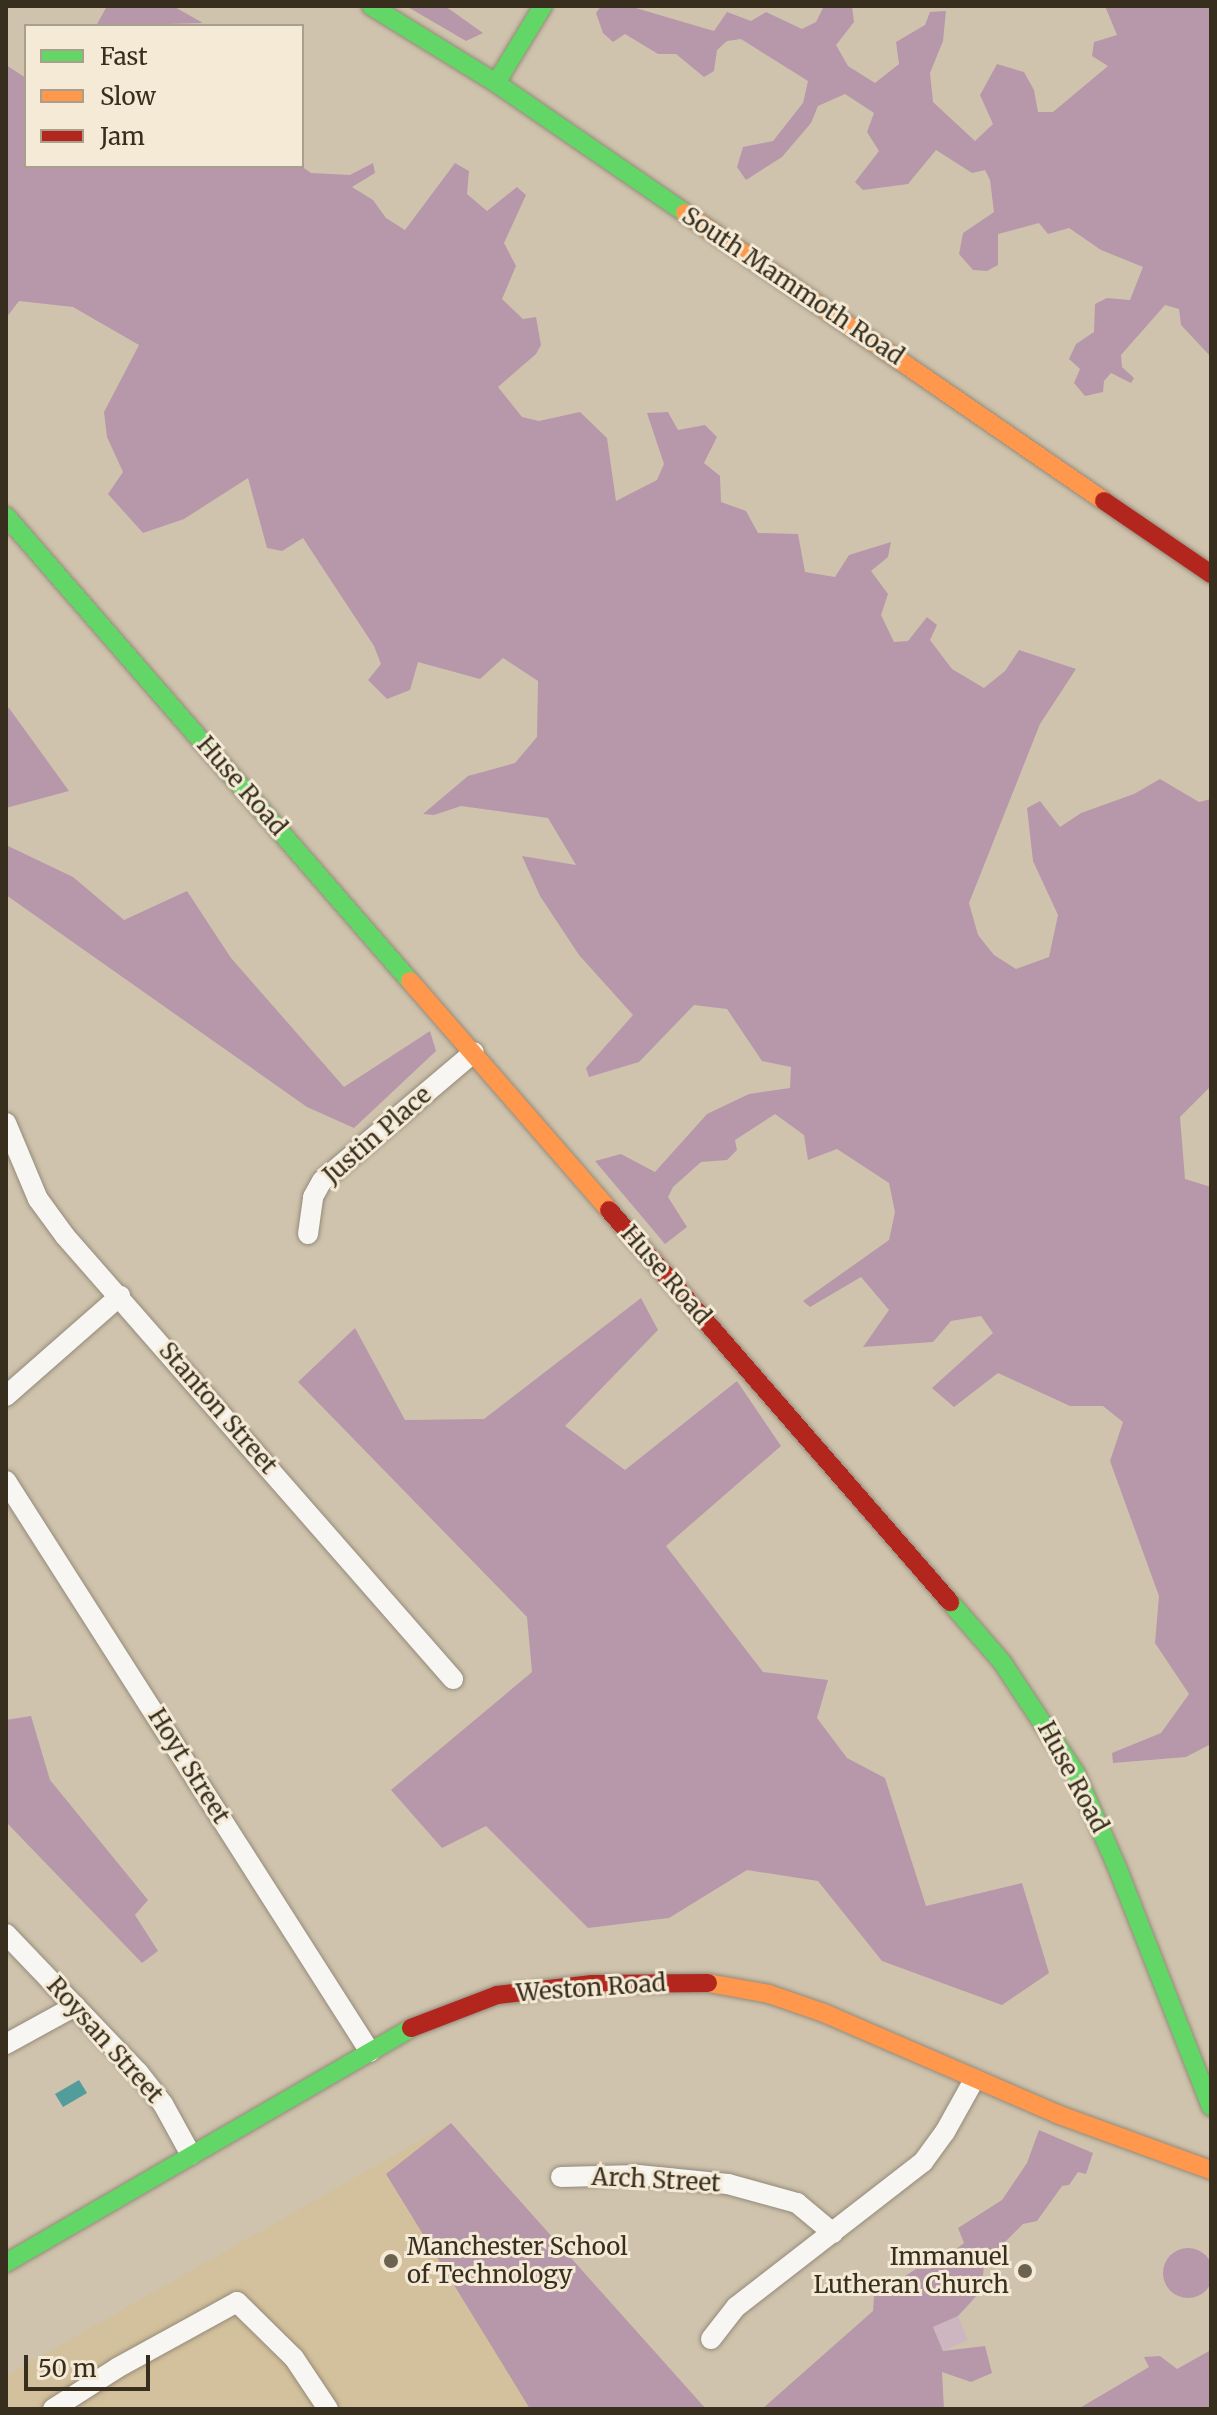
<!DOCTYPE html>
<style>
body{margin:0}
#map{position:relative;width:1217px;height:2415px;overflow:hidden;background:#cfc3ad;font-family:Merriweather,serif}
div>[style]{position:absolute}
.built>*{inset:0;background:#d3c09c}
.green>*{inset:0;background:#ceb6c1}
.forest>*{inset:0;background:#b798ab}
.round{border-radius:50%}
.water>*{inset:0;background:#539c9c}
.roads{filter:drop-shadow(0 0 2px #948a79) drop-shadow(0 0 2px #948a79)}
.street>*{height:20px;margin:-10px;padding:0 10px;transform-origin:10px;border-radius:10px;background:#f8f6f3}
.fast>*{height:18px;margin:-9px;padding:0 9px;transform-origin:9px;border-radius:9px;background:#63d668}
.slow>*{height:18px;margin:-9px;padding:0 9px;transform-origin:9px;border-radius:9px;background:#ff974d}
.jam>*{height:18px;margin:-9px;padding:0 9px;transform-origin:9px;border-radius:9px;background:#b3261e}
.dots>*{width:22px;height:22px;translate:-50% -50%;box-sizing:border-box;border:4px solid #f4ead5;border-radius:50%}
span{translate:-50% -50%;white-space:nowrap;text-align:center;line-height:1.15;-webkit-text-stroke:6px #f4ead5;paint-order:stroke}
.street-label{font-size:24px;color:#372e1e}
.poi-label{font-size:24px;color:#372e1e}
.left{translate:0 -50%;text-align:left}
.right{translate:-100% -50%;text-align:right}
.frame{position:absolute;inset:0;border:8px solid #372e1e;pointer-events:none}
.legend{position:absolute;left:24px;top:24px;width:280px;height:144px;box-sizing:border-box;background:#f4ead5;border:2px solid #a89f8c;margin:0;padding:10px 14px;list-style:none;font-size:24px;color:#372e1e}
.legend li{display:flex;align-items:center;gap:16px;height:40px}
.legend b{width:40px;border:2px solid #a89f8c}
.scale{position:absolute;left:24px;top:2355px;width:126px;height:36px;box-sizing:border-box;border:4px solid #372e1e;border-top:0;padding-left:10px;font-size:24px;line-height:28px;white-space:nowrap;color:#372e1e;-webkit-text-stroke:6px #f4ead5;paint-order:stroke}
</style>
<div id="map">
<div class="built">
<div style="clip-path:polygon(451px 2123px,706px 2409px,6px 2409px,6px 2376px)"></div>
</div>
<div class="green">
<div style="clip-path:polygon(958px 2316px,968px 2340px,943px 2351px,933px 2327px)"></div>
</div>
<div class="forest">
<div style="clip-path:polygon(107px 6px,173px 6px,203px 23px,96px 26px)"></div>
<div style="clip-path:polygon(406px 6px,445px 6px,483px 33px,466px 41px)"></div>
<div style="clip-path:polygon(601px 6px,629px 6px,714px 31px,727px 12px,751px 21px,766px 12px,802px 29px,816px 22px,824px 6px,852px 6px,854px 22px,836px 45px,848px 66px,875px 83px,899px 64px,896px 42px,925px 25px,930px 12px,946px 11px,943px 41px,930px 73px,933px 102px,975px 141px,993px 124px,980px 95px,997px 64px,1024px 72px,1034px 90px,1038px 112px,1053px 112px,1108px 66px,1092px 56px,1094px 42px,1117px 35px,1105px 6px,1211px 6px,1211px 357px,1181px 325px,1179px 309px,1165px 305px,1121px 355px,1122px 367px,1134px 378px,1131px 383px,1111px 373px,1104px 381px,1103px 392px,1085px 396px,1074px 383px,1080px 369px,1069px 359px,1076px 344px,1094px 332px,1095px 304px,1107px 298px,1130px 300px,1143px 267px,1101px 250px,1069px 228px,1048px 234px,1039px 223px,998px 234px,998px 265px,987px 271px,973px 270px,959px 254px,963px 233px,994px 212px,990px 180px,985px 170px,972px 173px,936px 150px,908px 184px,863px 190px,855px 182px,879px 151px,867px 132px,874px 113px,845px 94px,818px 106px,811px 123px,782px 157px,746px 180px,737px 167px,743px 147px,773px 141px,803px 103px,808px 81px,741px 39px,727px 41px,717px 50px,714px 71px,704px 77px,676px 54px,658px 54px,625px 34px,613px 42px,603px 33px,596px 13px)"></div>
<div style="clip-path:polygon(6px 65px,26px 78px,26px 166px,301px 166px,311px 173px,350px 175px,373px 163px,375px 173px,352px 187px,373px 200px,386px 218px,405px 230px,455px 163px,469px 171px,467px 194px,487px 211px,517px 187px,526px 195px,504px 243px,516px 266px,502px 299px,523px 319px,536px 317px,541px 345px,536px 354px,498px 387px,522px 417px,539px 421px,580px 412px,607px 438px,616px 501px,657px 480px,664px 464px,647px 413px,668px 412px,678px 430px,705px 425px,717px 437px,704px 463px,720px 476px,721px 502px,746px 511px,758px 533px,798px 534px,805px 572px,835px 577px,849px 555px,891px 542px,888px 557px,871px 571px,888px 594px,881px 615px,894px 642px,908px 641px,927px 617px,937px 625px,930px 640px,952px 669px,984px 688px,1005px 671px,1019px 650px,1076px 669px,1040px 724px,969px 903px,978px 935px,994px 955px,1016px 969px,1049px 957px,1058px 915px,1033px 861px,1027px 808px,1040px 801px,1060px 827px,1081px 813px,1134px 794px,1160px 779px,1199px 802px,1211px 799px,1211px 1086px,1180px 1117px,1185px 1179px,1211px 1187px,1211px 1744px,1186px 1757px,1113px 1763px,1112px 1753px,1161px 1733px,1189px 1694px,1155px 1643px,1159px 1596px,1110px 1461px,1123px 1422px,1103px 1406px,1070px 1406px,998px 1373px,954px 1407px,932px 1388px,993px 1333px,981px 1316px,951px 1321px,933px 1342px,863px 1347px,889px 1310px,861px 1277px,810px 1307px,803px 1301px,889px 1240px,895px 1212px,889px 1183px,837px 1149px,808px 1160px,804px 1135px,775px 1114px,735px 1140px,737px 1150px,727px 1160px,701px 1162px,673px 1187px,668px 1197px,687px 1227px,665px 1244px,595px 1161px,621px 1154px,655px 1172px,707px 1114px,749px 1094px,790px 1088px,791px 1067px,762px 1061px,727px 1009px,694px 1005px,639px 1062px,589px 1077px,586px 1068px,633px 1015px,579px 955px,540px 896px,522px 856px,576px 865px,548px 818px,461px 806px,434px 815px,423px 814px,468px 776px,515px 763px,537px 737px,538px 681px,503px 658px,480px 679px,418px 662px,410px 690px,387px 699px,368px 680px,381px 664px,374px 646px,303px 538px,282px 551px,267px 548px,248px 478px,184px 519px,143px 533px,108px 494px,123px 472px,107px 437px,104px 412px,139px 345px,73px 307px,19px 301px,6px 318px)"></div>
<div style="clip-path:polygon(6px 708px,9px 708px,69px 791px,6px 808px)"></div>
<div style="clip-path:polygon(6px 845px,73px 877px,124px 920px,187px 891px,231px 958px,344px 1087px,430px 1031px,436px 1051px,354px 1128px,307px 1107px,6px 895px)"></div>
<div style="clip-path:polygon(641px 1298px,658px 1330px,565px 1426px,625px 1470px,737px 1381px,781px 1446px,666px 1546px,763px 1672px,828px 1680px,817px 1718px,847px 1758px,885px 1778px,926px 1906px,1022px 1883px,1049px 1973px,1002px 2005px,882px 1961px,818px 1881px,747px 1870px,669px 1918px,588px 1928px,486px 1826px,442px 1848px,391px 1790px,532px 1672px,527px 1617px,298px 1382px,355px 1328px,405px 1420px,484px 1419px)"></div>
<div style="clip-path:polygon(31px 1716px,50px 1780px,148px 1900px,135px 1915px,158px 1951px,142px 1963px,6px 1822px,6px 1720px)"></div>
<div style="clip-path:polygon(451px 2123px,503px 2182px,706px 2409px,530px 2409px,386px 2174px)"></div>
<div style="clip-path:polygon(1039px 2130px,1093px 2153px,1086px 2174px,1078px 2172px,1069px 2185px,1062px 2186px,1037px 2221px,1023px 2224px,984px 2263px,982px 2289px,971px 2302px,958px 2316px,933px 2327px,943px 2351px,985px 2346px,992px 2373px,971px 2382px,942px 2372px,944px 2409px,762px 2409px,873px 2311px,874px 2296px,916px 2269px,930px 2269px,964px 2243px,958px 2228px,1002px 2200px,1027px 2163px)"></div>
<div class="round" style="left:1163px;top:2248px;width:50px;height:50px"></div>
<div style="clip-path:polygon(1211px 2350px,1211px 2409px,1078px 2409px,1149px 2367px,1144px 2357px,1160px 2356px,1177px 2369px)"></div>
</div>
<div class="water">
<div style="clip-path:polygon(79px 2080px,87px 2093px,63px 2107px,55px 2094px)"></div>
</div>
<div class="roads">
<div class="street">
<div style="left:6px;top:1123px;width:82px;rotate:67.2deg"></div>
<div style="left:38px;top:1199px;width:46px;rotate:53.9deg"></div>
<div style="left:65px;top:1236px;width:589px;rotate:48.79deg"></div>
<div style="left:308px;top:1234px;width:37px;rotate:-82deg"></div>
<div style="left:313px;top:1197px;width:18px;rotate:-61deg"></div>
<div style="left:322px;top:1181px;width:199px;rotate:-40.3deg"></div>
<div style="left:6px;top:1396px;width:152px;rotate:-41.3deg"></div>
<div style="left:6px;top:1481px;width:677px;rotate:57.48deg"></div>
<div style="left:6px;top:1934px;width:191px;rotate:46.3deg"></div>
<div style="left:138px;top:2072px;width:41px;rotate:52deg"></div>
<div style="left:163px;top:2104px;width:58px;rotate:61.2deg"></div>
<div style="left:6px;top:2044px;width:79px;rotate:-28.8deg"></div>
<div style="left:561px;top:2177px;width:77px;rotate:-1.5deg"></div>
<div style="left:638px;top:2175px;width:90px;rotate:5.7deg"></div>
<div style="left:728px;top:2184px;width:72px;rotate:15.4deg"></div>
<div style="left:797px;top:2203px;width:47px;rotate:39.8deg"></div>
<div style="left:711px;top:2339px;width:41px;rotate:-52deg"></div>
<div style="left:736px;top:2307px;width:237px;rotate:-37.8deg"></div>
<div style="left:923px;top:2162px;width:37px;rotate:-54deg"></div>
<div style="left:945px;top:2132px;width:60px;rotate:-60.9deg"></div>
<div style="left:53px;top:2409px;width:76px;rotate:-32.6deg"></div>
<div style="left:117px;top:2368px;width:137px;rotate:-28.8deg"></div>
<div style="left:237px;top:2302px;width:80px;rotate:44.5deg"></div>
<div style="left:294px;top:2358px;width:61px;rotate:56.3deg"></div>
</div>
<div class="fast">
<div style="left:371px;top:6px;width:147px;rotate:31.6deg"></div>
<div style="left:496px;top:83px;width:229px;rotate:34.5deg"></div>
<div style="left:496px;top:83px;width:90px;rotate:-58.6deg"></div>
<div style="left:6px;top:516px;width:616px;rotate:49.02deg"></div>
<div style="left:950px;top:1602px;width:79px;rotate:49.1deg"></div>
<div style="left:1002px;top:1662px;width:134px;rotate:56.5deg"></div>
<div style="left:1076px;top:1774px;width:102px;rotate:66.2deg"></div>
<div style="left:1117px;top:1867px;width:258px;rotate:68.6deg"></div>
<div style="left:6px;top:2263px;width:468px;rotate:-30.1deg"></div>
</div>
<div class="slow">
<div style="left:685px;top:213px;width:508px;rotate:34.5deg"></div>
<div style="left:410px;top:981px;width:303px;rotate:49deg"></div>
<div style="left:708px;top:1983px;width:62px;rotate:10.2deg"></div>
<div style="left:769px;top:1994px;width:58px;rotate:19.1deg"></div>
<div style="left:824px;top:2013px;width:254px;rotate:23.4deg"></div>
<div style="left:1057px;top:2114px;width:164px;rotate:20deg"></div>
</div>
<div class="jam">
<div style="left:1104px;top:501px;width:130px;rotate:34.3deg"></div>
<div style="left:609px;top:1210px;width:520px;rotate:48.98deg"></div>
<div style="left:411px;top:2028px;width:92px;rotate:-21deg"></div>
<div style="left:497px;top:1995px;width:96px;rotate:-6.6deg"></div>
<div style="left:592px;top:1984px;width:116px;rotate:-0.5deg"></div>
</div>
</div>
<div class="dots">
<div style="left:391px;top:2261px;background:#6c6250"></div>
<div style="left:1025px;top:2271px;background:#6c6250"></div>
</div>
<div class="street-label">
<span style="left:793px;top:286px;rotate:34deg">South Mammoth Road</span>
<span style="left:242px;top:786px;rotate:49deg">Huse Road</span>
<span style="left:377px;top:1135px;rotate:-41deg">Justin Place</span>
<span style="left:666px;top:1275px;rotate:49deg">Huse Road</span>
<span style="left:218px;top:1408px;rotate:49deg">Stanton Street</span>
<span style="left:189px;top:1766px;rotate:58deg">Hoyt Street</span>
<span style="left:1073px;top:1777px;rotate:62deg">Huse Road</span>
<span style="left:591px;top:1988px;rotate:-4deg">Weston Road</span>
<span style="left:105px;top:2040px;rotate:48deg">Roysan Street</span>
<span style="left:656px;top:2180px;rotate:3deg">Arch Street</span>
</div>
<div class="poi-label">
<span class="left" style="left:407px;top:2261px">Manchester School<br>of Technology</span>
<span class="right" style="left:1009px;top:2271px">Immanuel<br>Lutheran Church</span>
</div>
<div class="frame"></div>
<ul class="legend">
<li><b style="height:10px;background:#63d668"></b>Fast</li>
<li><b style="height:10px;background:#ff974d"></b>Slow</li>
<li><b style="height:10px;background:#b3261e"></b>Jam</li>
</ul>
<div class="scale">50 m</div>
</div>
